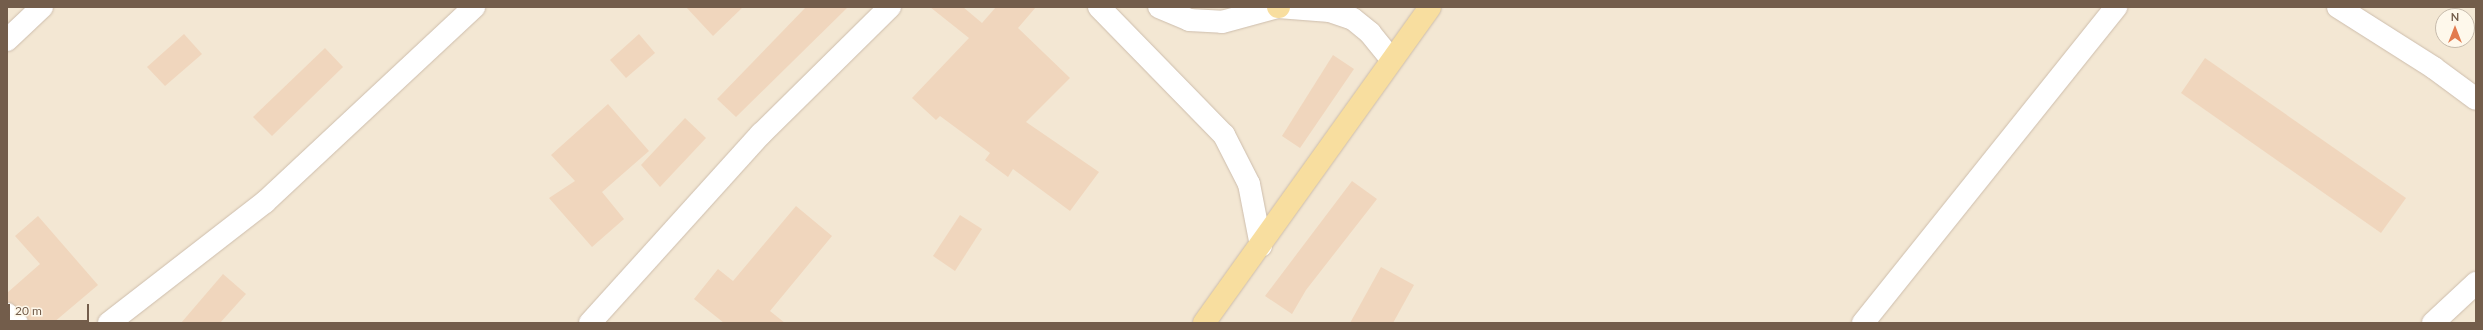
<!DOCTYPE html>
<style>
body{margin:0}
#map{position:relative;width:2483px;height:330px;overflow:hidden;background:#fcf5e5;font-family:Lato,sans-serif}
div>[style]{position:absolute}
.residential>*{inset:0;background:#f3e7d3}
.building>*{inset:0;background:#f0d6bd}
.roads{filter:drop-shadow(0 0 1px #cdbdac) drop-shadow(0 0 1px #cdbdac)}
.street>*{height:22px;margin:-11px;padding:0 11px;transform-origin:11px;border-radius:11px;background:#fff}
.secondary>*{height:22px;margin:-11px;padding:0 11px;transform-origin:11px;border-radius:11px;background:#fff}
.primary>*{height:22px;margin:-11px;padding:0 11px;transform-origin:11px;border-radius:11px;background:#f8de9f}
span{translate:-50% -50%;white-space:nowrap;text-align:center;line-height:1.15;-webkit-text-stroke:4px #fef8eb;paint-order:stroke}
.frame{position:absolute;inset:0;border:8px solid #735d4b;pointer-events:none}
.north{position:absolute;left:2435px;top:8px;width:40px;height:40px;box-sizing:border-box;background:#fef8eb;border:1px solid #c6baab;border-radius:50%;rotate:0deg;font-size:11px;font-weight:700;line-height:16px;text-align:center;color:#735d4b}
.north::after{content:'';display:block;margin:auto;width:14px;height:18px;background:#e27b4e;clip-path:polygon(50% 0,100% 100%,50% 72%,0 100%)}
.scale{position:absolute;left:8px;top:304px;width:81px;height:18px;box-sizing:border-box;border:2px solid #735d4b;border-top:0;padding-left:5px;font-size:12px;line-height:14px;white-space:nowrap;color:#735d4b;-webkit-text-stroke:3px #fef8eb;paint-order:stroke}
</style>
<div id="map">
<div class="residential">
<div style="clip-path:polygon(evenodd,7px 7px,2476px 7px,2476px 323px,7px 323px,7px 7px,2443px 16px,2467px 16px,2467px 40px,2443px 40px,2443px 16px)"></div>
</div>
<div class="building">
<div style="clip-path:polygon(686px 7px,743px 7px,713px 36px)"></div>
<div style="clip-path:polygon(806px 7px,848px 7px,736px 117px,717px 99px)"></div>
<div style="clip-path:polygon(930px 7px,963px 7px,982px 23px,996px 7px,1036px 7px,1018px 28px,1070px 78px,1026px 122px,1099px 172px,1070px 211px,1013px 169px,1008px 177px,985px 160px,990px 153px,940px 116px,936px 120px,912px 98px,969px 38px)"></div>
<div style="clip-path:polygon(184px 34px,202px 54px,165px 86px,147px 67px)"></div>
<div style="clip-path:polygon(639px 34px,655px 53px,626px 78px,610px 60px)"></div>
<div style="clip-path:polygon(325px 48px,343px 67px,272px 136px,253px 117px)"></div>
<div style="clip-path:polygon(1333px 55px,1354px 69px,1300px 148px,1282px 136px)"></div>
<div style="clip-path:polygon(2205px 58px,2406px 198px,2381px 233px,2181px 93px)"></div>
<div style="clip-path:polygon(608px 104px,649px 151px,602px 192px,624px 219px,592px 247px,549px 198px,575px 181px,551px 155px)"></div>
<div style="clip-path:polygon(685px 118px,706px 138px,660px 187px,641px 165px)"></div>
<div style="clip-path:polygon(1352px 181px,1377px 199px,1306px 290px,1292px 314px,1265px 296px)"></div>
<div style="clip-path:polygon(796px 206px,832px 236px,770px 311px,785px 323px,724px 323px,694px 299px,718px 269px,733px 281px)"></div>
<div style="clip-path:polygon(960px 215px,982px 229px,955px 271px,933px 256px)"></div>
<div style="clip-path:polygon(38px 216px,98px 285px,53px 323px,29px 323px,25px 314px,7px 302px,7px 293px,40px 264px,15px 236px)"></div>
<div style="clip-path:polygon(1381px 267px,1414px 285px,1393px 323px,1350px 323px)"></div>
<div style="clip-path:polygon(223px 274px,246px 294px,220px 323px,181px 323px)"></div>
</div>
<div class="roads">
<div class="street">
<div style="left:2338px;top:7px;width:114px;rotate:32.4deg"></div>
<div style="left:2434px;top:68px;width:52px;rotate:36.4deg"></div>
<div style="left:7px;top:40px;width:48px;rotate:-43.3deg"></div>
<div style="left:7px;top:314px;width:13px;rotate:42deg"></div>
<div style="left:109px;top:323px;width:197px;rotate:-37.8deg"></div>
<div style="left:265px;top:202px;width:286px;rotate:-43deg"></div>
<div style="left:590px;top:323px;width:255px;rotate:-47.9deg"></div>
<div style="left:761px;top:134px;width:181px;rotate:-44.6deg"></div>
<div style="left:2433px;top:323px;width:59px;rotate:-42.9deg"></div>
</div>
<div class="secondary">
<div style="left:1099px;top:7px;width:179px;rotate:45.7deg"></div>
<div style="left:1224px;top:135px;width:55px;rotate:63deg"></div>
<div style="left:1249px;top:184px;width:63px;rotate:79deg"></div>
<div style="left:1159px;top:7px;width:33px;rotate:23deg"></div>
<div style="left:1189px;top:20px;width:33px;rotate:3deg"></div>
<div style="left:1222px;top:22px;width:58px;rotate:-15deg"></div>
<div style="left:1278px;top:7px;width:52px;rotate:4.4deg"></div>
<div style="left:1330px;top:11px;width:24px;rotate:19deg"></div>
<div style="left:1353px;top:19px;width:22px;rotate:39deg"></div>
<div style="left:1370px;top:33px;width:33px;rotate:51deg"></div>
<div style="left:1863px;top:323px;width:405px;rotate:-51.3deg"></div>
</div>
<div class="primary">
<div style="left:1278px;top:7px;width:1px"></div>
<div style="left:1204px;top:323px;width:388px;rotate:-54.4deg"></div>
</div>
</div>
<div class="frame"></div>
<div class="north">N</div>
<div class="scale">20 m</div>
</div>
